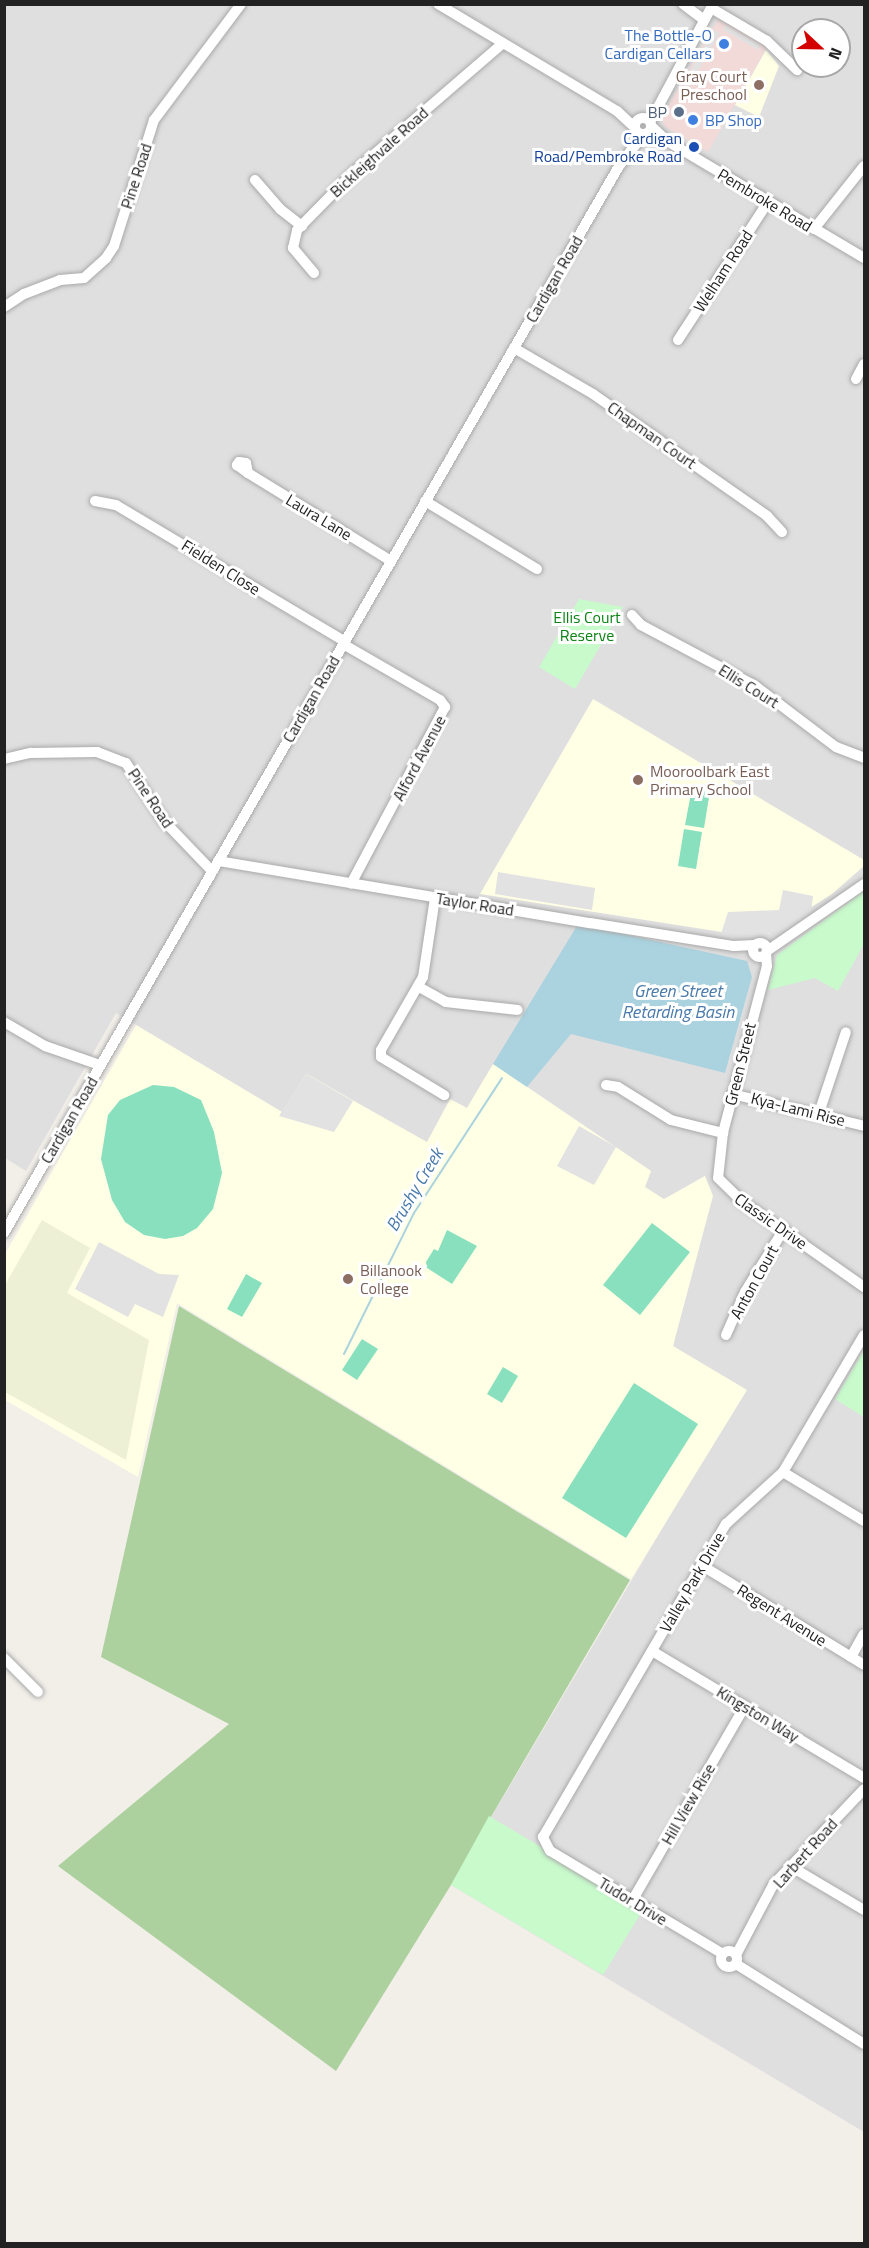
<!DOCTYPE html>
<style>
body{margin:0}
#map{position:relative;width:869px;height:2248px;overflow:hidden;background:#f2efe9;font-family:"Titillium Web",sans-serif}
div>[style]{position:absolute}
.residential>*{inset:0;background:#e0dfdf}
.commercial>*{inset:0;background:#f2dad9}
.education>*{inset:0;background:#ffffe5}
.farmland>*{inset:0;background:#eef0d5}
.forest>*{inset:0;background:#add19e}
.park>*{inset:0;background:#c8facc}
.pitch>*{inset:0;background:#88e0be}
.parking>*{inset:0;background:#e2e2e2}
.water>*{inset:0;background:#aad3df}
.stream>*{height:2px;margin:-1px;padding:0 1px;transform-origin:1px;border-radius:1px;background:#aad3df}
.roads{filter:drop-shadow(0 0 2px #a9a9a9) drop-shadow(0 0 2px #a9a9a9)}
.minor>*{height:10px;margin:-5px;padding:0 5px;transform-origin:5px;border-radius:5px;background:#fff}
.minor>.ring{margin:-5px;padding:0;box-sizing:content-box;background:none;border:10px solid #fff;border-radius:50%}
.dots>*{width:16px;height:16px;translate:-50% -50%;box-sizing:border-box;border:3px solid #fff;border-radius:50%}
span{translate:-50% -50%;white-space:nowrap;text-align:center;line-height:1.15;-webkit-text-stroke:6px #fff;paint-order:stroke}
.shop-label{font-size:16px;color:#366cbe}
.right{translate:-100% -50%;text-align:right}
.left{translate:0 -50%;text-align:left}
.education-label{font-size:16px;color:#785e54}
.service-label{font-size:16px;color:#4e5e75}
.transit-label{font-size:16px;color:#164399}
.street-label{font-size:16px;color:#222}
.park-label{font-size:16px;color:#0c8416}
.water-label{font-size:18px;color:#4a7aab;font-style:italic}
.frame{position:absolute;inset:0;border:6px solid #222;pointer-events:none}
.north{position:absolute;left:791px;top:18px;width:60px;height:60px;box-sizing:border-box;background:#fff;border:2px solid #a7a7a7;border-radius:50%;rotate:112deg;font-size:16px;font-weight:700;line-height:24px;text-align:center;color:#222}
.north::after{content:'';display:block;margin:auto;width:21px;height:27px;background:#d40000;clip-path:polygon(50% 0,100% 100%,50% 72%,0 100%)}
</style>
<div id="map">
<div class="residential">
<div style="clip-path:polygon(evenodd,5px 5px,864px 5px,864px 2132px,451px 1885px,745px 1389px,673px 1347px,705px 1176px,664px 1200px,644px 1187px,651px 1171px,494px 1064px,467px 1108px,450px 1100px,427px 1143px,307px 1074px,282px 1112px,116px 1013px,26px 1171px,5px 1158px,5px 5px,803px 30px,839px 30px,839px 66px,803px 66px,803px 30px)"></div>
</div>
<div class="commercial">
<div style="clip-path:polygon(718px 19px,767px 47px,708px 152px,664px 126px,662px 117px)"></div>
</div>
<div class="education">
<div style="clip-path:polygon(766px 50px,779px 66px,759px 117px,735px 105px)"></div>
<div style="clip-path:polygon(593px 699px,864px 860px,864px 866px,832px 894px,769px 934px,728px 933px,480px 894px)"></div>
<div style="clip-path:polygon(136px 1025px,282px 1112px,306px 1074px,427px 1142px,450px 1099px,467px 1108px,493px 1064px,651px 1171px,645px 1187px,664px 1199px,705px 1176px,713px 1196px,673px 1346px,747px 1390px,631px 1579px,177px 1303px,138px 1477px,5px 1400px,5px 1254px)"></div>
</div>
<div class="farmland">
<div style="clip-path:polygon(42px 1220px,90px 1248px,67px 1293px,149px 1340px,126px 1460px,5px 1392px,5px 1285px)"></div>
</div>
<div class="forest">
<div style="clip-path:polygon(179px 1306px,630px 1580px,451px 1885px,336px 2071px,58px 1866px,229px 1724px,101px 1657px)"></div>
</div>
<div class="park">
<div style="clip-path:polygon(579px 599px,623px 607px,575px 689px,539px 667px)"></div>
<div style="clip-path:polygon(864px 891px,864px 944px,838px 991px,815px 978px,768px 990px,777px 955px)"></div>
<div style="clip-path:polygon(863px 1352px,864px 1354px,864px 1417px,835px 1399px)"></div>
<div style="clip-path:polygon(489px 1816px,644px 1908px,603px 1975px,451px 1885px)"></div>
</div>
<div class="pitch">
<div style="clip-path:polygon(692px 788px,710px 791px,704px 828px,685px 825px)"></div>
<div style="clip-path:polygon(684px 829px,702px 832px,696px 869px,678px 866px)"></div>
<div style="clip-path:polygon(153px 1085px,174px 1087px,201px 1100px,214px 1132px,222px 1173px,213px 1209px,197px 1228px,183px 1236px,165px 1239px,144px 1235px,125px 1222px,112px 1200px,101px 1159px,108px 1115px,120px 1100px)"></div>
<div style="clip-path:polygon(652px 1223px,690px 1252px,640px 1315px,603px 1285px)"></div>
<div style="clip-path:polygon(447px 1230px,477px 1246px,452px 1284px,427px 1268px,426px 1262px,434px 1249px,438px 1251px)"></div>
<div style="clip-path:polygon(246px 1274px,262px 1283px,242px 1317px,227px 1309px)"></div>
<div style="clip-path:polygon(362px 1339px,378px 1349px,357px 1380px,342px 1370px)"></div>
<div style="clip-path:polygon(503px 1367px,518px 1376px,502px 1403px,487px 1394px)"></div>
<div style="clip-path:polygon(634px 1383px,698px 1424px,626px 1538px,562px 1498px)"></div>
</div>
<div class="parking">
<div style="clip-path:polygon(725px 25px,760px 45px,758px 50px,723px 30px)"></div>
<div style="clip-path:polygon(714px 30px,720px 33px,689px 87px,683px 84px)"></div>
<div style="clip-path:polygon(498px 872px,595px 888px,592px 910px,495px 894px)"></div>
<div style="clip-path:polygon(783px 890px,813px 896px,811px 913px,791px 928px,763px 935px,721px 934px,728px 912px,779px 910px)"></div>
<div style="clip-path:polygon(306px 1074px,353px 1101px,334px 1132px,279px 1116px)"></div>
<div style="clip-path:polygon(579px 1126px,616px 1147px,594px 1185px,557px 1166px)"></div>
<div style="clip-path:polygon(99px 1242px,159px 1274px,179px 1275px,163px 1317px,135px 1304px,128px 1317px,75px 1289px)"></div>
</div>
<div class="water">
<div style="clip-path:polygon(578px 924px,747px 961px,752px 977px,725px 1073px,571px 1034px,527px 1087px,493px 1064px)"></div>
</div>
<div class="stream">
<div style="left:344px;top:1354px;width:157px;rotate:-63.6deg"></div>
<div style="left:414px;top:1213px;width:161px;rotate:-56.9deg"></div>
</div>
<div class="roads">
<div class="minor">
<div style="left:438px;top:4px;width:209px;rotate:30.9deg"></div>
<div style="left:617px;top:111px;width:23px;rotate:43deg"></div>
<div style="left:683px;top:4px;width:26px;rotate:37deg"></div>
<div style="left:711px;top:8px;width:65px;rotate:30.5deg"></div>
<div style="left:767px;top:41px;width:42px;rotate:44deg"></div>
<div class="ring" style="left:635px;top:118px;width:6px;height:6px"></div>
<div style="left:650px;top:122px;width:134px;rotate:-61.9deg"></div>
<div style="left:651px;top:126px;width:22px;rotate:43deg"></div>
<div style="left:667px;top:141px;width:229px;rotate:30.7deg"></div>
<div style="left:255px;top:180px;width:38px;rotate:49deg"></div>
<div style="left:280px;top:209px;width:28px;rotate:38deg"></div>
<div style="left:814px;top:229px;width:80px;rotate:-51.6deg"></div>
<div style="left:314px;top:273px;width:33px;rotate:-130deg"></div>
<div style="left:293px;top:248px;width:18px;rotate:-77deg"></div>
<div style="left:297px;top:230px;width:84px;rotate:-45.5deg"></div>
<div style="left:356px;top:170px;width:194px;rotate:-40.8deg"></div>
<div style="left:4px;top:307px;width:24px;rotate:-33deg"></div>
<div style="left:24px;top:294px;width:39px;rotate:-21deg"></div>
<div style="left:60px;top:280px;width:24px;rotate:-5deg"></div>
<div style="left:84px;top:278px;width:30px;rotate:-42deg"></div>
<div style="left:106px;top:258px;width:14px;rotate:-56deg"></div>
<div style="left:114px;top:246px;width:132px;rotate:-72.4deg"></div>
<div style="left:154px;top:120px;width:145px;rotate:-53.1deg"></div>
<div style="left:678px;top:340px;width:165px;rotate:-56.9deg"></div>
<div style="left:514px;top:348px;width:91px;rotate:30.2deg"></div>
<div style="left:593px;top:394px;width:213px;rotate:35deg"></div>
<div style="left:767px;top:516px;width:22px;rotate:47deg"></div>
<div style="left:856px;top:379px;width:17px;rotate:-62deg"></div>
<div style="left:248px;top:473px;width:10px;rotate:-101deg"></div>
<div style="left:246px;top:463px;width:7px;rotate:-172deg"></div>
<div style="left:239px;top:462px;width:4px;rotate:124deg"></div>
<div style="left:237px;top:465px;width:14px;rotate:36deg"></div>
<div style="left:248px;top:473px;width:168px;rotate:31.6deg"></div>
<div style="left:95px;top:501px;width:21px;rotate:11deg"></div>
<div style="left:116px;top:505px;width:265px;rotate:30.8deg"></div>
<div style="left:425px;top:501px;width:131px;rotate:31.3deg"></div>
<div style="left:632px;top:615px;width:13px;rotate:48deg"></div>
<div style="left:641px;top:625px;width:128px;rotate:28deg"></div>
<div style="left:754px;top:685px;width:103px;rotate:37.1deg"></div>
<div style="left:836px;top:747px;width:30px;rotate:21deg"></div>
<div style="left:343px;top:644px;width:112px;rotate:30deg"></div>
<div style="left:440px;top:700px;width:9px;rotate:54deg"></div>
<div style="left:445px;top:707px;width:200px;rotate:118deg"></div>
<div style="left:4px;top:759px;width:28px;rotate:-13deg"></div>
<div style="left:31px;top:753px;width:66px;rotate:-0.9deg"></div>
<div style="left:97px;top:752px;width:31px;rotate:21deg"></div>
<div style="left:126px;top:763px;width:69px;rotate:56.8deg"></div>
<div style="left:164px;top:821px;width:69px;rotate:46.2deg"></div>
<div style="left:218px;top:861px;width:377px;rotate:9.5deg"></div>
<div style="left:590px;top:923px;width:146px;rotate:9.1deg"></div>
<div style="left:734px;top:946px;width:20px;rotate:-3deg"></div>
<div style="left:435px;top:898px;width:80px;rotate:98.6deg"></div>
<div style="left:423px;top:977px;width:84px;rotate:119.9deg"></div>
<div style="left:381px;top:1050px;width:7px;rotate:90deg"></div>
<div style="left:381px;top:1057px;width:74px;rotate:31.1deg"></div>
<div class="ring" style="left:753px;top:943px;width:4px;height:4px"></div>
<div style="left:767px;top:951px;width:118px;rotate:-34.6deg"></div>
<div style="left:766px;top:953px;width:13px;rotate:86deg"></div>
<div style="left:767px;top:966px;width:173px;rotate:104.8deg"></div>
<div style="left:723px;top:1133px;width:45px;rotate:96.3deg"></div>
<div style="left:718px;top:1178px;width:35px;rotate:44deg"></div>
<div style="left:743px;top:1202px;width:148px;rotate:35.1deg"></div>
<div style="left:419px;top:987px;width:31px;rotate:29deg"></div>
<div style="left:446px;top:1002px;width:72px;rotate:6.3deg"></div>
<div style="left:4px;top:1022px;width:48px;rotate:30.3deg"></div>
<div style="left:45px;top:1046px;width:58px;rotate:19.1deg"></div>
<div style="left:606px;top:1085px;width:12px;rotate:9deg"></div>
<div style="left:618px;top:1087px;width:62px;rotate:31.9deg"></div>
<div style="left:671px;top:1120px;width:54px;rotate:14deg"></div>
<div style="left:732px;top:1094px;width:136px;rotate:13.6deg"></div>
<div style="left:819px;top:1113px;width:85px;rotate:-71.6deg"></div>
<div style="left:4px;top:1233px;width:1232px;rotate:-60.04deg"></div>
<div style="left:619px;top:166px;width:39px;rotate:-52deg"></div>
<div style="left:726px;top:1335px;width:47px;rotate:-66.2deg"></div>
<div style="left:745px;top:1292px;width:74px;rotate:-58.2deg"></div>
<div style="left:783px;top:1472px;width:95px;rotate:31.2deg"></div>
<div style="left:701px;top:1565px;width:191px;rotate:31.5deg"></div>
<div style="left:652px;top:1651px;width:247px;rotate:30.9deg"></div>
<div style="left:851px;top:1657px;width:26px;rotate:-61deg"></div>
<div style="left:4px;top:1658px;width:48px;rotate:45deg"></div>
<div style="left:790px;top:1866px;width:86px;rotate:30.7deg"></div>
<div style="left:632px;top:1901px;width:225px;rotate:-59.9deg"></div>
<div class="ring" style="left:721px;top:1951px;width:6px;height:6px"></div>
<div style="left:723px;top:1954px;width:201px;rotate:-149.2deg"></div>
<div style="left:550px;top:1851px;width:16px;rotate:-117deg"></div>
<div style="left:543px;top:1837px;width:363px;rotate:-59.7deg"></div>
<div style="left:726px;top:1524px;width:77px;rotate:-42.4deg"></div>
<div style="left:783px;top:1472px;width:159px;rotate:-59.4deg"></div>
<div style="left:736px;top:1955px;width:79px;rotate:-62.1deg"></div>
<div style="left:773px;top:1885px;width:132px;rotate:-46.5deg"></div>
<div style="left:736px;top:1964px;width:151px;rotate:32deg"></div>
</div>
</div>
<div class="dots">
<div style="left:724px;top:44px;background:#3f7fe0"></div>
<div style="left:759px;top:85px;background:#8d6e63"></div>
<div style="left:679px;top:112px;background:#5c6f8a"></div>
<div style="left:693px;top:120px;background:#3f7fe0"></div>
<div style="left:694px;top:147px;background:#1a4fb4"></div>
<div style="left:638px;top:780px;background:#8d6e63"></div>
<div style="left:348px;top:1279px;background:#8d6e63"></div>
</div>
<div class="shop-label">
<span class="right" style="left:712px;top:44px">The Bottle-O<br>Cardigan Cellars</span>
<span class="left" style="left:705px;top:120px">BP Shop</span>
</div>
<div class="education-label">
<span class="right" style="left:747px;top:85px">Gray Court<br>Preschool</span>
<span class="left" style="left:650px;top:780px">Mooroolbark East<br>Primary School</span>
<span class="left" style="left:360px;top:1279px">Billanook<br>College</span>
</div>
<div class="service-label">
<span class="right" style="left:667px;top:112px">BP</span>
</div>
<div class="transit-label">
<span class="right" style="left:682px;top:147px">Cardigan<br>Road/Pembroke Road</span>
</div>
<div class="street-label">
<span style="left:379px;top:152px;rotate:-42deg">Bickleighvale Road</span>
<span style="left:136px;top:176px;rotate:-72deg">Pine Road</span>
<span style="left:765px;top:200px;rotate:31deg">Pembroke Road</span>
<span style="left:723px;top:271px;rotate:-57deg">Welham Road</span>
<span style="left:554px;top:279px;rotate:-60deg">Cardigan Road</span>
<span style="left:652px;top:435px;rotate:35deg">Chapman Court</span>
<span style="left:319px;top:517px;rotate:31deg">Laura Lane</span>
<span style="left:221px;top:567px;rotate:32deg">Fielden Close</span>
<span style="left:749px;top:686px;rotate:32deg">Ellis Court</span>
<span style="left:311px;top:699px;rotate:-60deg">Cardigan Road</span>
<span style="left:419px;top:758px;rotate:-62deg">Alford Avenue</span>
<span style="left:151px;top:798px;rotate:56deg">Pine Road</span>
<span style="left:475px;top:904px;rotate:9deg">Taylor Road</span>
<span style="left:740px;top:1064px;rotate:-76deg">Green Street</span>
<span style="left:798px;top:1109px;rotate:14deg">Kya-Lami Rise</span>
<span style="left:69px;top:1120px;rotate:-60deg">Cardigan Road</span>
<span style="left:771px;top:1221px;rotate:35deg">Classic Drive</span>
<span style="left:754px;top:1282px;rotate:-61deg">Anton Court</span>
<span style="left:692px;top:1582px;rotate:-60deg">Valley Park Drive</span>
<span style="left:782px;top:1615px;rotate:32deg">Regent Avenue</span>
<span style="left:758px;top:1714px;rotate:31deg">Kingston Way</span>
<span style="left:688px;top:1804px;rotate:-60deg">Hill View Rise</span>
<span style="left:805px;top:1853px;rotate:-48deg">Larbert Road</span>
<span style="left:633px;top:1901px;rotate:31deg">Tudor Drive</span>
</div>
<div class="park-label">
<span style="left:587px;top:626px">Ellis Court<br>Reserve</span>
</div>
<div class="water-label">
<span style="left:678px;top:1002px">Green Street<br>Retarding Basin</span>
<span style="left:415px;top:1190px;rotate:-59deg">Brushy Creek</span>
</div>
<div class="frame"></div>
<div class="north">N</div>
</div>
